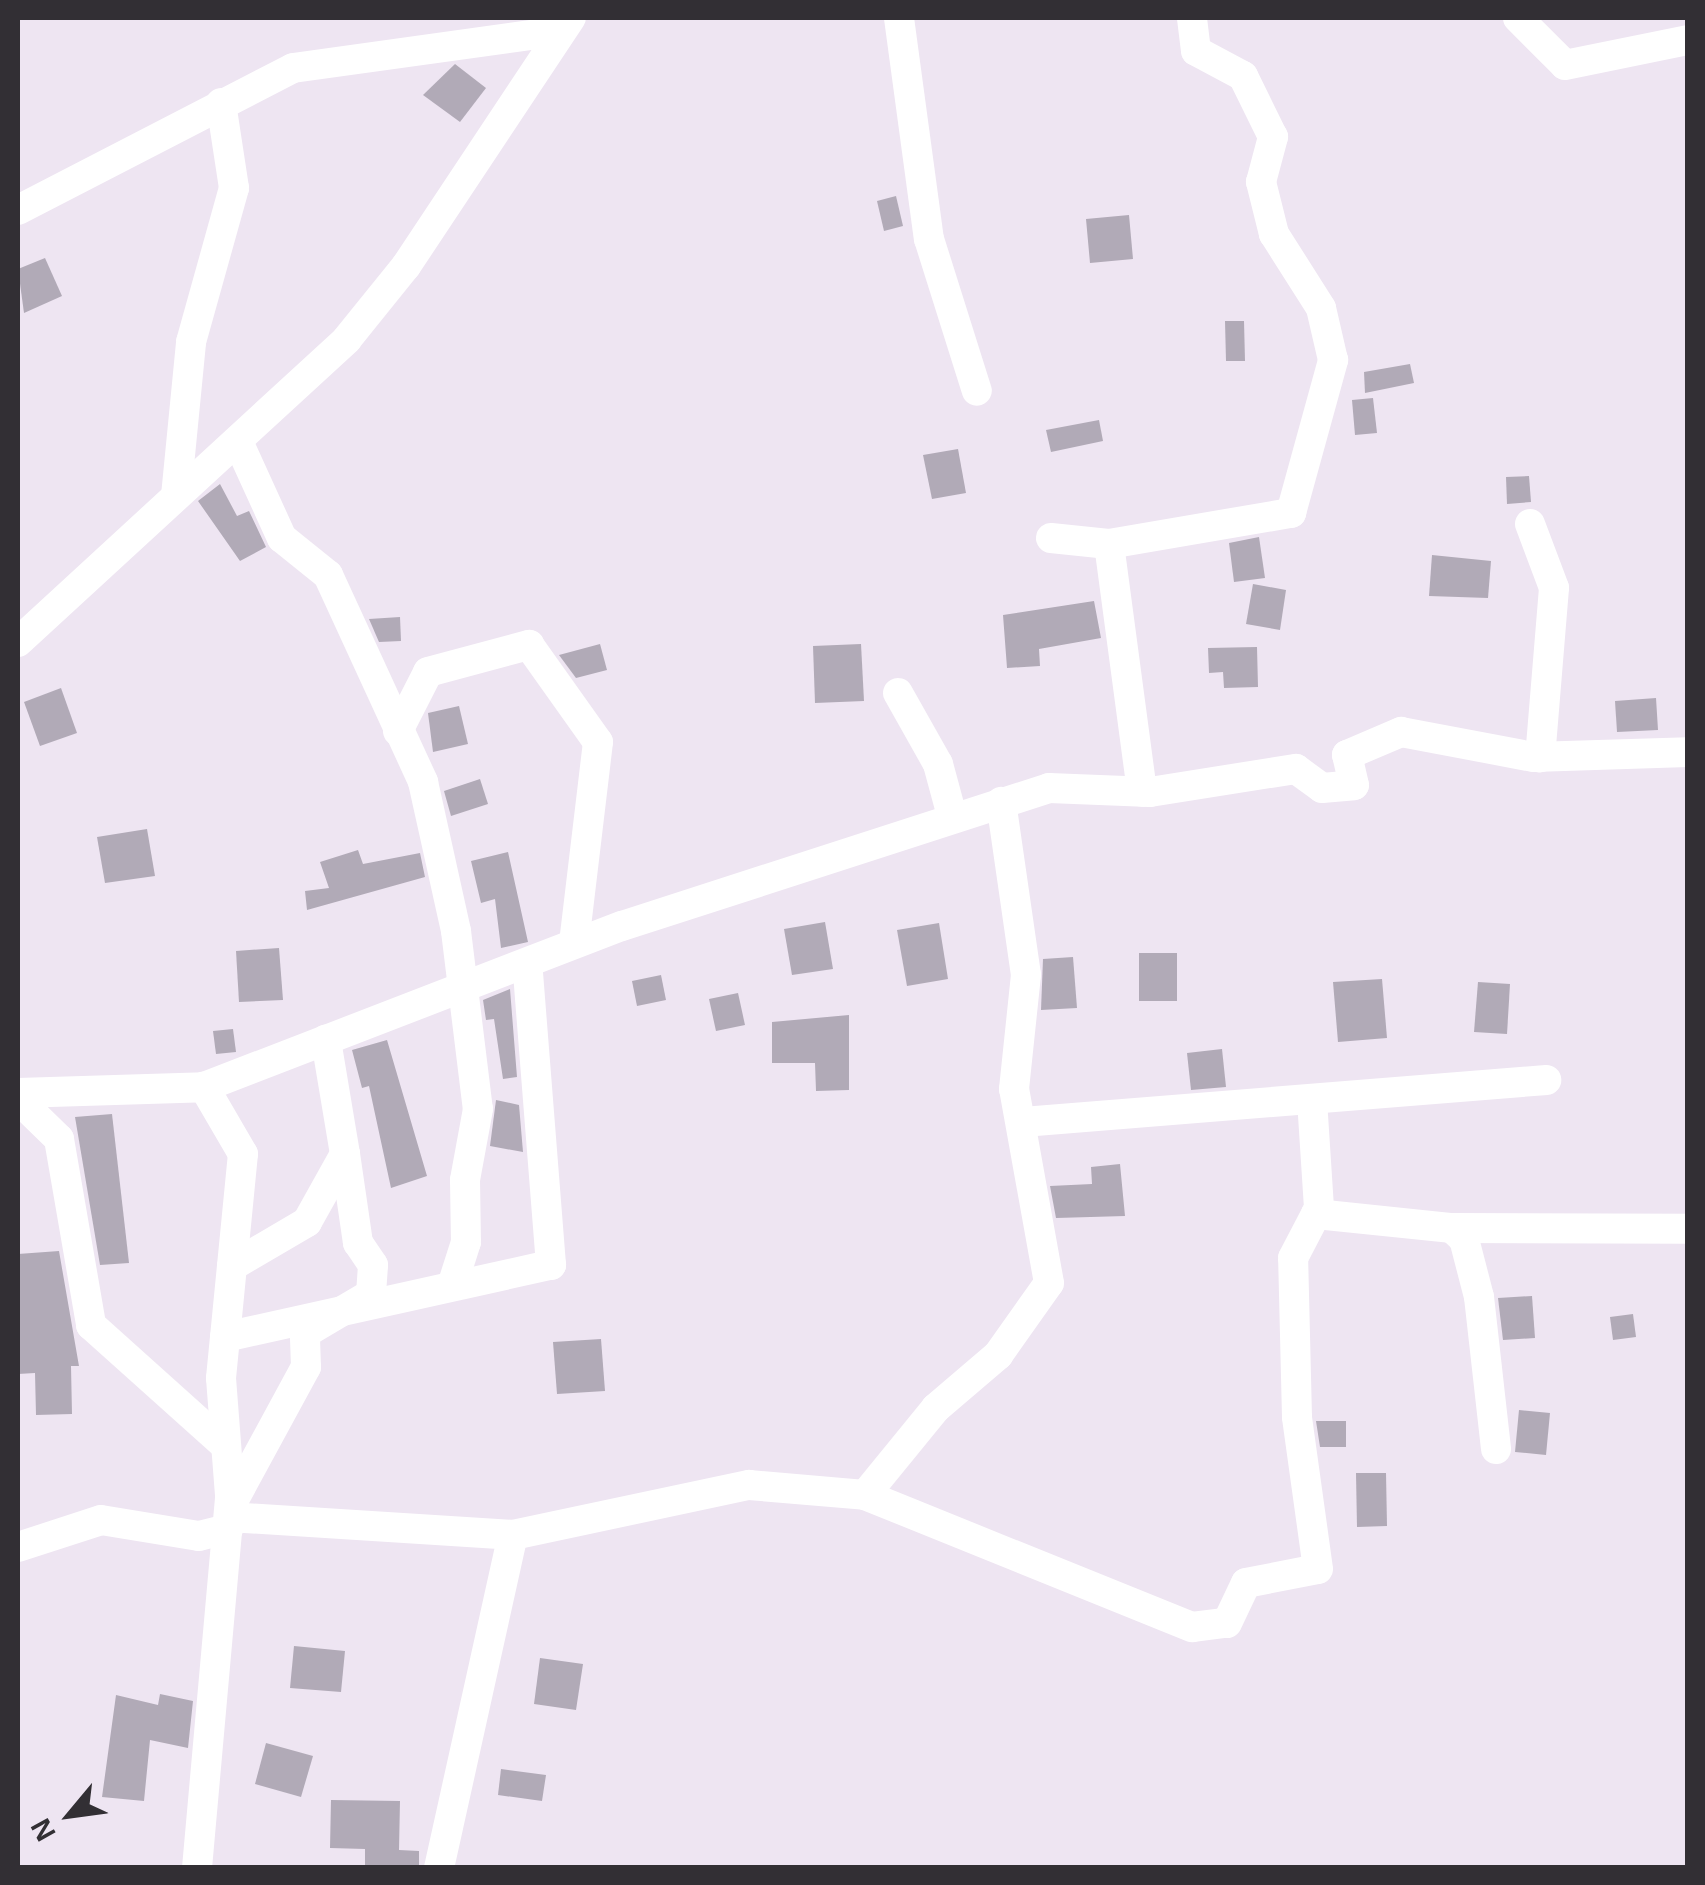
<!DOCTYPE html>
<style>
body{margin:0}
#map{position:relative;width:1705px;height:1885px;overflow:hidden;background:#eee5f2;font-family:Arial,sans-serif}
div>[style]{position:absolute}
.building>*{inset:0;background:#b1aab7}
.minor>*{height:30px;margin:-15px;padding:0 15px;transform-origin:15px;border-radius:15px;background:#fff}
span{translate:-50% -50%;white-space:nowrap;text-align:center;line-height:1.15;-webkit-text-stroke:10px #eee5f2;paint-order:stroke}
.frame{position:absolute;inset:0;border:20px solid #322f34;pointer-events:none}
.north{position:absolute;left:20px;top:1765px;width:100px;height:100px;-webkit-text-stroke:8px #eee5f2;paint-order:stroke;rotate:241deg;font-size:28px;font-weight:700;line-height:40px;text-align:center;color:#322f34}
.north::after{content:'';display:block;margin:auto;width:35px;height:45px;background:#322f34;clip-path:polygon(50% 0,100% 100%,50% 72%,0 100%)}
</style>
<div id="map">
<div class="building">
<div style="clip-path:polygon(455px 64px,486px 88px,460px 122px,423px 95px)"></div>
<div style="clip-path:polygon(896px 196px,903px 226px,884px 231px,877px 201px)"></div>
<div style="clip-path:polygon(1129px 215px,1133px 259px,1090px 263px,1086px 219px)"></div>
<div style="clip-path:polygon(45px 258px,62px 296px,24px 313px,18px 269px)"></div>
<div style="clip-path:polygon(1225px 321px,1244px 321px,1245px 361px,1226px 361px)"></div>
<div style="clip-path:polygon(1410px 364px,1414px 383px,1365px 393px,1364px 372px)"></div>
<div style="clip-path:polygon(1373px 398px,1377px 433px,1355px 435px,1352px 400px)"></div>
<div style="clip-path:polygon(1099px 420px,1103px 441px,1051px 452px,1046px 430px)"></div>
<div style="clip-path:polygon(958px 449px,966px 493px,932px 499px,923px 455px)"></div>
<div style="clip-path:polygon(1529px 476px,1531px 502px,1507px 504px,1506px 477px)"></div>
<div style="clip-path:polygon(220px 484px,237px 516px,249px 511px,266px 547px,240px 561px,198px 501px)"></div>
<div style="clip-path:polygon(1259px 537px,1265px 578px,1234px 582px,1229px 543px)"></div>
<div style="clip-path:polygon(1432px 555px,1491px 561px,1488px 598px,1429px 596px)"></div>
<div style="clip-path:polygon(1253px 584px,1286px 590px,1280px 630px,1246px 624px)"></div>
<div style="clip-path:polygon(1094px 601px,1101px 638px,1039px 649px,1040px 666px,1007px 668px,1003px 615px)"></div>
<div style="clip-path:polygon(400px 617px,401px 641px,379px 642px,369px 619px)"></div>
<div style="clip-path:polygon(600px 644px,607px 670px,576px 678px,559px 655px)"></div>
<div style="clip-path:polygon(861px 644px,864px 701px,815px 703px,813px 646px)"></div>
<div style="clip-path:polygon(1257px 647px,1258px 687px,1224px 688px,1223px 672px,1209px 673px,1208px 648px)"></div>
<div style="clip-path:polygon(61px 688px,77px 733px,40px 746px,24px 702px)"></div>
<div style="clip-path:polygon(1656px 698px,1658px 730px,1617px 732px,1615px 701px)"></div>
<div style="clip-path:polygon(459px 706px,468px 744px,433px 752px,428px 713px)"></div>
<div style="clip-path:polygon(480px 779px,488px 804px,451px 816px,444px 791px)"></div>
<div style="clip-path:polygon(147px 829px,155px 876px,105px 883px,97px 837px)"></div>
<div style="clip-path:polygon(358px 850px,363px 864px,420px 853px,425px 877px,307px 910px,305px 891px,329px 888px,320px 862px)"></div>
<div style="clip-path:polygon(508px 852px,528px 942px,501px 948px,495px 899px,481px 903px,471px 861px)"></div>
<div style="clip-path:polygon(825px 922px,833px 969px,792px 975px,784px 929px)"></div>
<div style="clip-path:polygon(939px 923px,948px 979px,907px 986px,897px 930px)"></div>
<div style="clip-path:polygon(279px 948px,283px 1000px,239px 1002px,236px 951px)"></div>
<div style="clip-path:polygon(1139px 953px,1177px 953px,1177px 1001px,1139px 1001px)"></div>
<div style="clip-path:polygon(1073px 957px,1077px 1008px,1041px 1010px,1043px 959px)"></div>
<div style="clip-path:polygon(661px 975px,666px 1000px,637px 1006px,632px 981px)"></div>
<div style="clip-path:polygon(1382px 979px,1387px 1038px,1338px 1042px,1333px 982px)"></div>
<div style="clip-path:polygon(1478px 982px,1510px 984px,1507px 1034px,1474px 1032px)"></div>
<div style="clip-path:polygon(510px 989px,517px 1077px,503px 1079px,494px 1019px,486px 1020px,483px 1000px)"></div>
<div style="clip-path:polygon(738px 993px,745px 1025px,716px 1031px,709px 999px)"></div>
<div style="clip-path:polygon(849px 1015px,849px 1090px,816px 1091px,815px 1063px,772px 1063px,772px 1022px)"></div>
<div style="clip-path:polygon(233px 1029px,236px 1052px,216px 1054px,213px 1031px)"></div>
<div style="clip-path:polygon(387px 1040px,427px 1176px,391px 1188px,369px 1086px,362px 1088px,352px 1050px)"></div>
<div style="clip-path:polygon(1222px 1049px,1226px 1087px,1191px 1090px,1187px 1053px)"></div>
<div style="clip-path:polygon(496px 1100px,519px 1105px,523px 1152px,490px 1146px)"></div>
<div style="clip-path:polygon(112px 1114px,129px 1263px,100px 1265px,75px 1117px)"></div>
<div style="clip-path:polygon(1120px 1164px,1125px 1216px,1056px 1218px,1050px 1186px,1092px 1184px,1091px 1167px)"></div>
<div style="clip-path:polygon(59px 1251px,79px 1366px,71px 1366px,72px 1414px,36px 1415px,35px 1373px,18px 1374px,18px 1254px)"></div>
<div style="clip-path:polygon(1532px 1296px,1535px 1338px,1503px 1340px,1498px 1298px)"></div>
<div style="clip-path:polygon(1633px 1314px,1636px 1337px,1613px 1340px,1610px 1317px)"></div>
<div style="clip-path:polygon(601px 1339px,605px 1391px,557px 1394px,553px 1342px)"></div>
<div style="clip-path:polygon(1519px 1410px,1550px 1413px,1546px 1455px,1515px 1452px)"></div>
<div style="clip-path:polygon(1316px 1421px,1346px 1421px,1346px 1447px,1320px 1447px)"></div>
<div style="clip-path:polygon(1356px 1473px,1386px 1473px,1387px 1526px,1357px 1527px)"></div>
<div style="clip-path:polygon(294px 1646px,345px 1651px,341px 1692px,290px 1688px)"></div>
<div style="clip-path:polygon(540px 1658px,583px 1664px,576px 1710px,534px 1704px)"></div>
<div style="clip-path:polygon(160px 1694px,193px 1701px,188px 1748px,150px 1740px,144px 1801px,102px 1797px,116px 1695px,158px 1705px)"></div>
<div style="clip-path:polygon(266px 1743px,313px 1756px,301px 1797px,255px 1784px)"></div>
<div style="clip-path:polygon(501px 1769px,546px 1775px,542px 1801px,498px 1795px)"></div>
<div style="clip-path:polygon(331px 1800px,400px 1801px,399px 1850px,419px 1851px,419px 1868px,365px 1868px,365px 1849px,330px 1848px)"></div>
</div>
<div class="minor">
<div style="left:899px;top:18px;width:223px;rotate:82.3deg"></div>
<div style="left:929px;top:239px;width:159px;rotate:72.5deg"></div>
<div style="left:1518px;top:18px;width:66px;rotate:45deg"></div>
<div style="left:1565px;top:65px;width:126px;rotate:-11.5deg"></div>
<div style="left:18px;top:210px;width:309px;rotate:-27.3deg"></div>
<div style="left:293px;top:68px;width:268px;rotate:-7.9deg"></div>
<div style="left:240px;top:446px;width:101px;rotate:65.5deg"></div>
<div style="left:282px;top:538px;width:59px;rotate:38.8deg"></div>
<div style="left:328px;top:575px;width:228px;rotate:65.3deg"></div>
<div style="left:423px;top:782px;width:153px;rotate:77.5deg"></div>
<div style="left:456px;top:931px;width:179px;rotate:83deg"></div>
<div style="left:478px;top:1109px;width:72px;rotate:100.4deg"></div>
<div style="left:465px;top:1180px;width:62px;rotate:89.1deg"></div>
<div style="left:466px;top:1242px;width:46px;rotate:107.7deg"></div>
<div style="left:176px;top:496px;width:155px;rotate:-84.4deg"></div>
<div style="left:191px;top:342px;width:160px;rotate:-74.4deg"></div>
<div style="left:234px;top:188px;width:86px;rotate:-98.7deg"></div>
<div style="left:1530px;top:524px;width:68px;rotate:69.4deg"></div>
<div style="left:1554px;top:588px;width:170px;rotate:94.7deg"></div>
<div style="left:1051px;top:538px;width:58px;rotate:5.9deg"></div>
<div style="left:1109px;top:544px;width:185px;rotate:-9.7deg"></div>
<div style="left:1291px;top:513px;width:159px;rotate:-74.6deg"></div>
<div style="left:1333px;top:360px;width:53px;rotate:-103deg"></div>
<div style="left:1321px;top:308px;width:88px;rotate:-122.4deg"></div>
<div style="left:1274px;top:234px;width:54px;rotate:-104deg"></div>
<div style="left:1261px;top:182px;width:47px;rotate:-75.1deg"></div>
<div style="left:1273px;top:137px;width:68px;rotate:-116.2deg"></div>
<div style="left:1243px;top:76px;width:53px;rotate:-152deg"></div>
<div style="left:1196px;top:51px;width:33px;rotate:-97deg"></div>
<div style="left:1109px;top:544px;width:250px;rotate:82.4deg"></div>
<div style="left:18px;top:642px;width:447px;rotate:-42.6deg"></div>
<div style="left:347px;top:339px;width:94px;rotate:-51.1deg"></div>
<div style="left:406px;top:266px;width:298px;rotate:-56.4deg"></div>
<div style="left:898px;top:693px;width:81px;rotate:60.6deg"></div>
<div style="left:938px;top:764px;width:54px;rotate:74.9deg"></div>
<div style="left:398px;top:731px;width:66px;rotate:-63deg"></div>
<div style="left:428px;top:672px;width:105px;rotate:-15deg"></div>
<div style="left:529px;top:645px;width:119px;rotate:54.6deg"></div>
<div style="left:598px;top:742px;width:203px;rotate:96.8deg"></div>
<div style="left:18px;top:1093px;width:186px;rotate:-1.8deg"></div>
<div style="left:204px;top:1087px;width:448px;rotate:-21.1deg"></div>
<div style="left:622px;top:926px;width:449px;rotate:-17.9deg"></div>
<div style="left:1049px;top:788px;width:101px;rotate:2.3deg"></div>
<div style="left:1150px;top:792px;width:148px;rotate:-9deg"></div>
<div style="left:1296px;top:769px;width:32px;rotate:36deg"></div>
<div style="left:1322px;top:788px;width:32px;rotate:-5deg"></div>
<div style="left:1354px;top:785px;width:31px;rotate:-103deg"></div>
<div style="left:1347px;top:755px;width:59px;rotate:-23.1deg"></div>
<div style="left:1401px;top:732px;width:134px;rotate:10.7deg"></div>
<div style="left:1533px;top:757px;width:155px;rotate:-1.8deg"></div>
<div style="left:18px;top:1099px;width:57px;rotate:44.3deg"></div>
<div style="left:59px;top:1139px;width:189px;rotate:80.2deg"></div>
<div style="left:91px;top:1325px;width:181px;rotate:41.9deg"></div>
<div style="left:1023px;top:1122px;width:525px;rotate:-4.59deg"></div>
<div style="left:1316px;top:1214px;width:137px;rotate:5.9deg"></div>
<div style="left:1452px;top:1228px;width:236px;rotate:0.2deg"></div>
<div style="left:1452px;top:1228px;width:16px;rotate:43deg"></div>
<div style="left:1464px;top:1239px;width:60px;rotate:75.5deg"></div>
<div style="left:1479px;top:1297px;width:153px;rotate:83.6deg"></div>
<div style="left:232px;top:1266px;width:87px;rotate:-30.4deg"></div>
<div style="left:307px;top:1222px;width:78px;rotate:-60.8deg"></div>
<div style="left:345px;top:1154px;width:116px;rotate:-99.5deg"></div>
<div style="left:225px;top:1337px;width:334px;rotate:-12.5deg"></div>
<div style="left:551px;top:1265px;width:303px;rotate:-94.5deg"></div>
<div style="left:865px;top:1495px;width:112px;rotate:-50.8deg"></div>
<div style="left:936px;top:1408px;width:82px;rotate:-40.5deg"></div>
<div style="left:998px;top:1355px;width:88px;rotate:-54.7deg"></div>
<div style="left:1049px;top:1283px;width:197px;rotate:-100.2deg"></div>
<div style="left:1014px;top:1089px;width:115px;rotate:-84deg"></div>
<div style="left:1026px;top:975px;width:175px;rotate:-98.2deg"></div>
<div style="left:231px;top:1505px;width:157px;rotate:-61.5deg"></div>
<div style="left:306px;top:1367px;width:34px;rotate:-92deg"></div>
<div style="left:305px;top:1333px;width:77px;rotate:-30.6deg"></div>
<div style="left:371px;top:1294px;width:29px;rotate:-86deg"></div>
<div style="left:373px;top:1265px;width:27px;rotate:-124deg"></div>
<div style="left:358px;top:1243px;width:90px;rotate:-98.3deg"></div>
<div style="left:229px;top:1517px;width:285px;rotate:3.6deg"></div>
<div style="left:513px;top:1535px;width:241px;rotate:-12deg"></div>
<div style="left:749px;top:1485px;width:116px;rotate:4.9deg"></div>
<div style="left:865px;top:1495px;width:353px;rotate:22deg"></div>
<div style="left:1192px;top:1627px;width:35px;rotate:-7deg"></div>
<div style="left:1227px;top:1623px;width:44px;rotate:-64.6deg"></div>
<div style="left:1246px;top:1583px;width:73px;rotate:-11deg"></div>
<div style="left:1318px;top:1569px;width:153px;rotate:-97.9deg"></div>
<div style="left:1297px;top:1417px;width:159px;rotate:-91.4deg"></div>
<div style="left:1293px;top:1258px;width:56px;rotate:-62.5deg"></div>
<div style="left:1319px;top:1208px;width:109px;rotate:-93.7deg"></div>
<div style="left:18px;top:1547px;width:87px;rotate:-18deg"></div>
<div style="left:101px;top:1520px;width:99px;rotate:9.3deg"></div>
<div style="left:199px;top:1536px;width:30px;rotate:-14deg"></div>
<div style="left:197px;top:1868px;width:374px;rotate:-84.9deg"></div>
<div style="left:230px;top:1495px;width:117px;rotate:-94.4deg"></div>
<div style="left:221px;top:1378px;width:225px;rotate:-84.4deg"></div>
<div style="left:243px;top:1154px;width:78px;rotate:-120.2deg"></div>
<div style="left:439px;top:1868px;width:341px;rotate:-77.5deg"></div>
</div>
<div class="frame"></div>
<div class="north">N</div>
</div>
